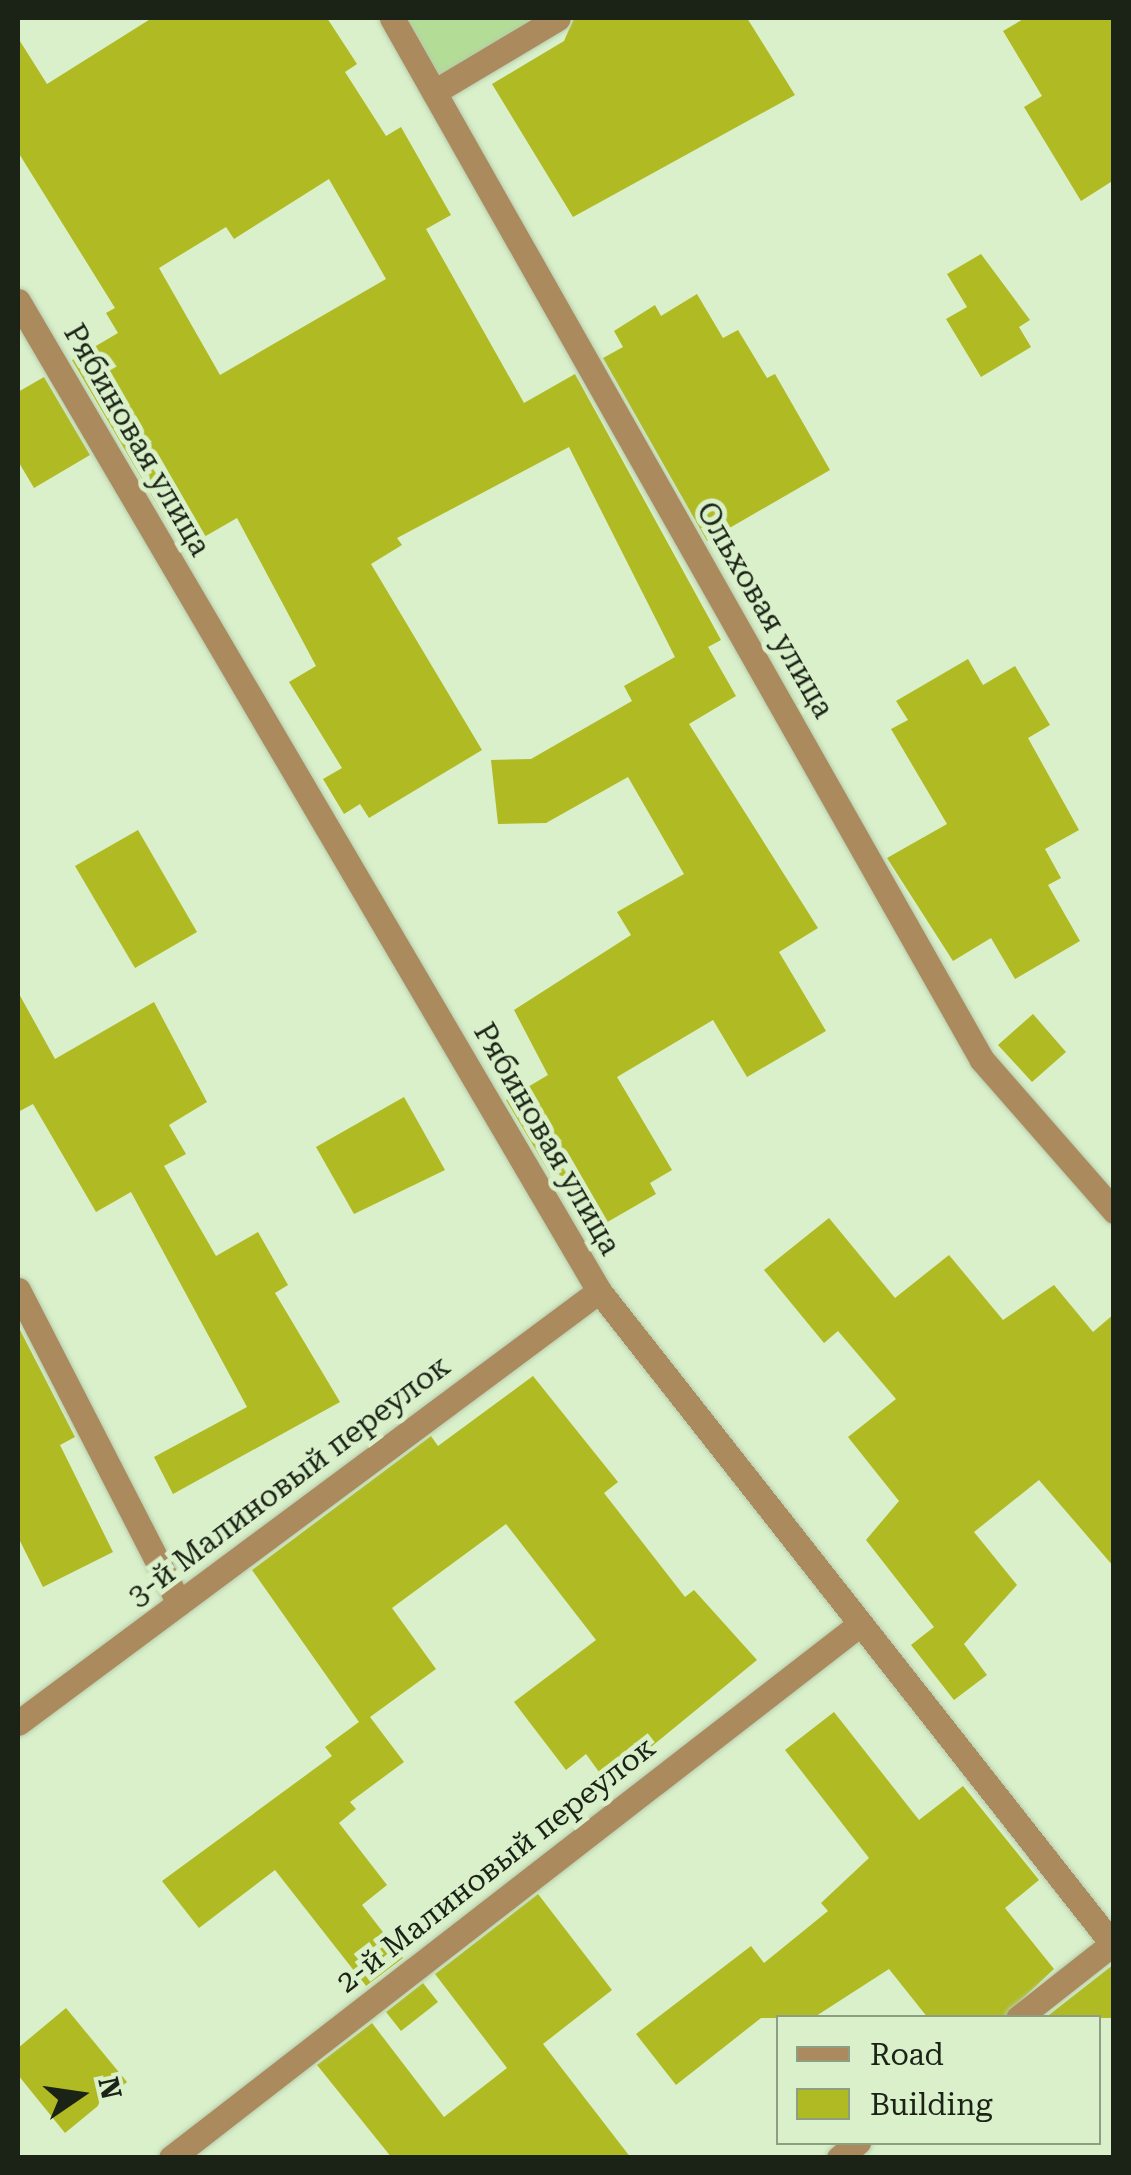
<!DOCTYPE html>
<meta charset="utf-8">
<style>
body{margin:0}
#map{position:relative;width:1131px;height:2175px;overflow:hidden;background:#d9f0cb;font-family:"Roboto Serif",serif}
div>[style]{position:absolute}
.green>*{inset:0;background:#b3dd97}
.building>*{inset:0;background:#b0ba22}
.roads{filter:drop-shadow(0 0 2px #b7cbaa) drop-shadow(0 0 2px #b7cbaa)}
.lane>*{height:25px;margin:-12.5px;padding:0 12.5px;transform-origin:12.5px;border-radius:12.5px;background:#ab8a5e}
.street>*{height:25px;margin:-12.5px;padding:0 12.5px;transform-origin:12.5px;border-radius:12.5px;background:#ab8a5e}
span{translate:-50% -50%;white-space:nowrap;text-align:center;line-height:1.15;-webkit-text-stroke:10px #d9f0cb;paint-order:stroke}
.street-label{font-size:30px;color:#1b2316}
.frame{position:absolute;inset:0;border:20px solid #1b2316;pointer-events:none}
.legend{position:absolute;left:776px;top:2015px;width:325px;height:130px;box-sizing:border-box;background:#d9f0cb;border:2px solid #8d9e83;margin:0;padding:12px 18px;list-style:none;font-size:30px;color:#1b2316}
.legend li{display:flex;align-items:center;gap:20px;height:50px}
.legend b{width:50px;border:2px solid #8d9e83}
.north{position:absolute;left:30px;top:2045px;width:100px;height:100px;-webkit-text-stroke:8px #d9f0cb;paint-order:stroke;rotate:77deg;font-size:28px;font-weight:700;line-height:40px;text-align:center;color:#1b2316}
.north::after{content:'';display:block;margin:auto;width:35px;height:45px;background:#1b2316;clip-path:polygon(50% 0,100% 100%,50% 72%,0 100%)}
</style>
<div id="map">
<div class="green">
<div style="clip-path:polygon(392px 18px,558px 18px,434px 92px)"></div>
</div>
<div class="building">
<div style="clip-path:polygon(evenodd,152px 18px,327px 18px,357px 64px,345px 72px,386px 136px,401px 127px,451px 215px,426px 229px,524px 403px,575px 374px,721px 640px,708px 647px,736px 696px,689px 724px,818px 928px,779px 952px,826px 1031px,747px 1077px,713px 1020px,617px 1077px,672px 1170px,650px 1183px,656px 1194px,604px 1224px,570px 1177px,550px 1174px,506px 1100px,548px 1075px,514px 1010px,631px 935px,617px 912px,684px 874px,628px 777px,546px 823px,498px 824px,491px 760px,531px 759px,632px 701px,624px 686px,675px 657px,569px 447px,397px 538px,402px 545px,371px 564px,482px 750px,369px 818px,360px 804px,344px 814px,323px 779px,342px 768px,289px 682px,316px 666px,237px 518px,197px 541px,180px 510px,165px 518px,72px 360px,118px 333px,106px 313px,115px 308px,18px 152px,18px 38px,47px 84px,152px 18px,329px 179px,386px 279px,220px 375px,159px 268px,226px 227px,234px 239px,329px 179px)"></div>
<div style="clip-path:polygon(574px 18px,747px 18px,795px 95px,573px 217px,492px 84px,564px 41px)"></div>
<div style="clip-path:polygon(1025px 18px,1114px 18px,1114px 180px,1081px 201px,1024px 107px,1042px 96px,1003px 31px)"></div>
<div style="clip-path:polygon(981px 254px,1030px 320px,1019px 327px,1031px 347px,981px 377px,946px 319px,967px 307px,947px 274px)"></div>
<div style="clip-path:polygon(697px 294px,723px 338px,738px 330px,767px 378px,775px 374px,830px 470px,707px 541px,603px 358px,623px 347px,614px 331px,655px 305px,661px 316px)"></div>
<div style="clip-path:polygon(44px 377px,90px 455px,34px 488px,18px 461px,18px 392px)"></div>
<div style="clip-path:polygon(968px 659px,983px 685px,1015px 666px,1050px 725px,1028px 738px,1079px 830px,1045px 849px,1061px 878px,1048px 885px,1080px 941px,1015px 979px,991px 938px,953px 961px,887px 858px,947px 824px,891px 729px,908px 720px,896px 701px)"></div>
<div style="clip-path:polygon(138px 830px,197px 932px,135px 968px,75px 866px)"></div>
<div style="clip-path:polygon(18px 992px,55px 1059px,154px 1002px,207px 1102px,169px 1125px,186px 1154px,164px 1166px,216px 1256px,258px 1232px,288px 1285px,275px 1293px,340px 1402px,173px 1494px,154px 1457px,247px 1407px,131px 1192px,96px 1212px,33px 1104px,18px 1112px)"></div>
<div style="clip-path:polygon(1033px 1014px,1066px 1052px,1032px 1082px,998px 1045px)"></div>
<div style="clip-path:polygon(404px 1097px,445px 1170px,354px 1214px,316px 1147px)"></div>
<div style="clip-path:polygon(829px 1218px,895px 1298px,949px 1255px,1003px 1320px,1054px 1285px,1093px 1332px,1114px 1314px,1114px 1567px,1039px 1480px,974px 1532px,1017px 1585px,964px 1644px,987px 1675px,954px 1700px,911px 1645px,934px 1627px,866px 1540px,899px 1501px,848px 1437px,896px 1399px,838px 1331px,824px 1343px,764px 1270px)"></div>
<div style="clip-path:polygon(18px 1326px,75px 1437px,60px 1445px,113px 1552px,43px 1587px,18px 1537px)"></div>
<div style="clip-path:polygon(533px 1376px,618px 1482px,604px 1493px,685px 1597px,694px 1590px,757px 1660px,607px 1783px,586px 1754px,566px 1770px,514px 1702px,596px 1640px,506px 1524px,392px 1608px,436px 1669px,370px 1717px,404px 1762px,350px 1802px,356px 1809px,339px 1823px,387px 1885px,362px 1905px,403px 1958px,366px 1986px,275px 1870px,199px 1928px,162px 1881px,332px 1756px,325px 1747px,359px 1722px,252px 1570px,431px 1436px,438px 1446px)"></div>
<div style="clip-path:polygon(834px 1712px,919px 1820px,963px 1786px,1039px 1880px,1005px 1908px,1054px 1969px,1002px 2018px,928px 2018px,889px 1969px,813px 2018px,761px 2018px,676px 2085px,636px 2034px,751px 1946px,764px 1963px,828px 1911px,821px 1903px,869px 1858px,785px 1750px)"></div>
<div style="clip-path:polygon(538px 1894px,612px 1990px,543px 2044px,631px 2158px,392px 2158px,317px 2065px,372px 2023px,444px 2117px,507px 2068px,435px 1974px)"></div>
<div style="clip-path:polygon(1114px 1964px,1114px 2018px,1045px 2018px)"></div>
<div style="clip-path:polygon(423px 1983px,438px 2002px,401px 2031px,386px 2012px)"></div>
<div style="clip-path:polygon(66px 2008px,127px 2082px,65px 2133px,18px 2075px,18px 2048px)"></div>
</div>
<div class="roads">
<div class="lane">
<div style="left:434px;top:92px;width:144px;rotate:-30.8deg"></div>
</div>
<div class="street">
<div style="left:392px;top:18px;width:1197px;rotate:60.48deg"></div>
<div style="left:982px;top:1060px;width:201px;rotate:48.8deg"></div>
<div style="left:18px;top:301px;width:1148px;rotate:59.59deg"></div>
<div style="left:599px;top:1291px;width:833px;rotate:51.82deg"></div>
<div style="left:18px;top:1290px;width:352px;rotate:62.8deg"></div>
<div style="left:18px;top:1723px;width:724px;rotate:-36.63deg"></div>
<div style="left:1018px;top:2018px;width:120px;rotate:-38.2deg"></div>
<div style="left:171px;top:2158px;width:872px;rotate:-37.78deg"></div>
<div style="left:839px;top:2158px;width:25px;rotate:-40deg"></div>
</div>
</div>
<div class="street-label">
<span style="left:137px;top:440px;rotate:60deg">Рябиновая улица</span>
<span style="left:765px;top:610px;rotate:60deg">Ольховая улица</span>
<span style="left:547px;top:1139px;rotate:60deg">Рябиновая улица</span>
<span style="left:289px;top:1481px;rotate:-37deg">3-й Малиновый переулок</span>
<span style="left:496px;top:1865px;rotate:-38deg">2-й Малиновый переулок</span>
</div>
<div class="frame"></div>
<ul class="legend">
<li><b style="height:12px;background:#ab8a5e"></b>Road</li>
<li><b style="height:28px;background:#b0ba22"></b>Building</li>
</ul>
<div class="north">N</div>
</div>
